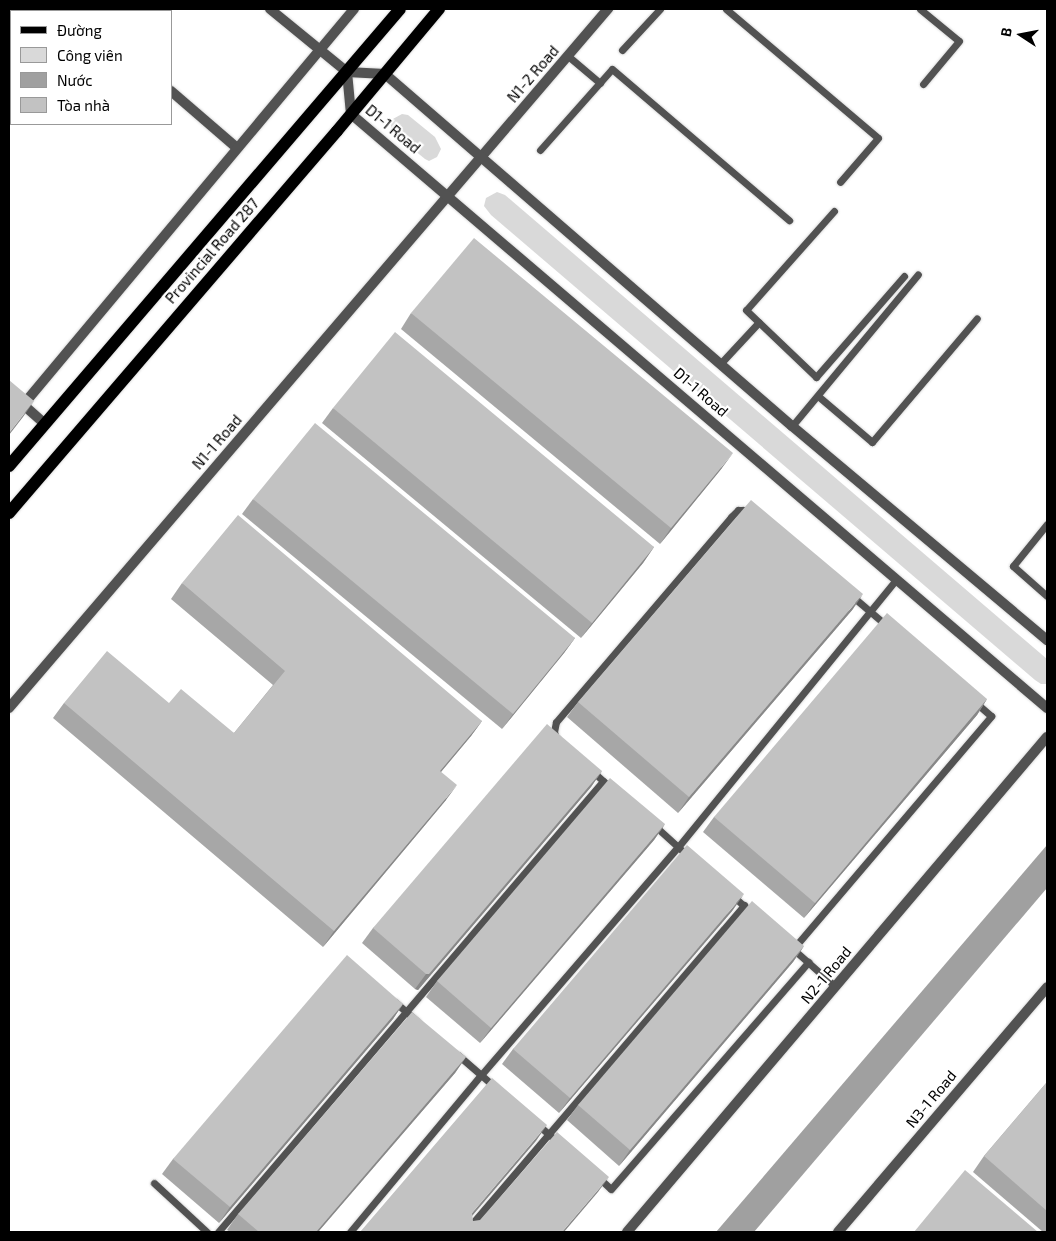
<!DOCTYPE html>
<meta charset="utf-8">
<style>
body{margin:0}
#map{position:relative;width:1056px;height:1241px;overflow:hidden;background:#fff;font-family:"Exo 2",sans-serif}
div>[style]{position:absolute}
.green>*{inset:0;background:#d9d9d9}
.water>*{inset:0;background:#a0a0a0}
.roads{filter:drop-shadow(0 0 1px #dbdbdb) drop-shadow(0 0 1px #dbdbdb)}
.service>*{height:7px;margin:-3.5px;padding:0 3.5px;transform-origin:3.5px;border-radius:3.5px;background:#525252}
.minor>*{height:10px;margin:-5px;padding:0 5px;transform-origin:5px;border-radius:5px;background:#525252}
.tertiary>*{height:10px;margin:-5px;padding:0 5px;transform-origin:5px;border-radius:5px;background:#525252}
.primary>*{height:12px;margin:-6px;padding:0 6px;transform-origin:6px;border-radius:6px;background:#000}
.wall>*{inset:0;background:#a7a7a7}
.shaded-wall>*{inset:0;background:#888}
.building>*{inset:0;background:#c2c2c2}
span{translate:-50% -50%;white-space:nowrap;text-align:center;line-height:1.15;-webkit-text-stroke:4.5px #fff;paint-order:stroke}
.street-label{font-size:15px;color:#000}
.frame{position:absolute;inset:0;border:10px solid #000;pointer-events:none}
.legend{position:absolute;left:10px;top:10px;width:162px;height:115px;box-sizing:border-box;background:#fff;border:1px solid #999;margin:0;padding:6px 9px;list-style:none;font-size:15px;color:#000}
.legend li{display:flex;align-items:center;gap:10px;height:25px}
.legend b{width:25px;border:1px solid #999}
.north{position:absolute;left:996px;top:10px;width:50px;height:50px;-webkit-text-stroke:4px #fff;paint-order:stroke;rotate:281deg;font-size:14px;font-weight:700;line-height:20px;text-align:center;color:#000}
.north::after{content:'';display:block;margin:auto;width:18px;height:22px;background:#000;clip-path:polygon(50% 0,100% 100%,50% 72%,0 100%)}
</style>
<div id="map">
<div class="green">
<div style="clip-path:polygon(402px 114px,408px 115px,435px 137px,441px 149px,437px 157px,429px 161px,425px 159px,391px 131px,391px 120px)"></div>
<div style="clip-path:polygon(497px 192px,505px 195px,1047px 659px,1047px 684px,1041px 684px,1035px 680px,491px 215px,484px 206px,486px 198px)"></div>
</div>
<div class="water">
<div style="clip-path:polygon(1047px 845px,1047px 888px,754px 1232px,716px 1232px)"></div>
</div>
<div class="roads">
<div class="service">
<div style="left:726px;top:9px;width:199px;rotate:40.3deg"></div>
<div style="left:878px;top:138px;width:58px;rotate:130.8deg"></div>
<div style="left:920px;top:9px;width:50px;rotate:39.4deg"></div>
<div style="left:959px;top:41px;width:56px;rotate:129.9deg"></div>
<div style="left:622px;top:50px;width:56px;rotate:-47.2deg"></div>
<div style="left:568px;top:56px;width:42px;rotate:40.2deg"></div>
<div style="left:540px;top:150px;width:108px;rotate:-48.4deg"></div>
<div style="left:612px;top:69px;width:233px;rotate:40.5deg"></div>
<div style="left:834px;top:211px;width:132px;rotate:131.6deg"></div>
<div style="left:746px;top:310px;width:97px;rotate:43.7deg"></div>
<div style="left:816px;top:377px;width:134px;rotate:-48.9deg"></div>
<div style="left:720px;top:364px;width:57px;rotate:-47.1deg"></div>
<div style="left:818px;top:396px;width:71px;rotate:40.4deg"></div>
<div style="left:872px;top:442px;width:162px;rotate:-49.7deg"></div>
<div style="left:792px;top:426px;width:197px;rotate:-50.3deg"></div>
<div style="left:1047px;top:524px;width:54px;rotate:129deg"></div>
<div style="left:1013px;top:566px;width:45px;rotate:41.4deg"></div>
<div style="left:852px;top:596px;width:46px;rotate:40.6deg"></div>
<div style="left:556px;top:738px;width:6px;rotate:-108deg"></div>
<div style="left:554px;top:732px;width:10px;rotate:-79deg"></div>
<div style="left:556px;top:722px;width:270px;rotate:-49.5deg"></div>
<div style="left:731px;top:517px;width:10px;rotate:-45deg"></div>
<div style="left:738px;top:510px;width:5px"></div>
<div style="left:743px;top:510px;width:8px;rotate:23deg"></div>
<div style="left:591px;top:770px;width:27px;rotate:42deg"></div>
<div style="left:655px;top:826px;width:45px;rotate:42.3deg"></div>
<div style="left:733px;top:896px;width:27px;rotate:42deg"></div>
<div style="left:793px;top:949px;width:57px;rotate:41.5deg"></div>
<div style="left:793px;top:949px;width:306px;rotate:-49.6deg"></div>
<div style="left:991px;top:716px;width:21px;rotate:-139deg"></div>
<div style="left:395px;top:1002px;width:29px;rotate:41deg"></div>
<div style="left:458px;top:1055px;width:49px;rotate:40.9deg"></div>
<div style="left:537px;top:1124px;width:29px;rotate:41deg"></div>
<div style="left:599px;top:1178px;width:16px;rotate:43deg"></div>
<div style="left:611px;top:1189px;width:301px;rotate:-49deg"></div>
<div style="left:154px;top:1183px;width:72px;rotate:42.8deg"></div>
<div style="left:218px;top:1232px;width:593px;rotate:-49.51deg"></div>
<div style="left:350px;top:1232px;width:204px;rotate:-50.2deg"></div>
<div style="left:481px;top:1075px;width:301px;rotate:-49.2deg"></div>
<div style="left:678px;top:847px;width:345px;rotate:-50.8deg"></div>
<div style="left:465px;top:1232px;width:430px;rotate:-49.5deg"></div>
</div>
<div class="minor">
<div style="left:77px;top:9px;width:4px;rotate:34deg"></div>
<div style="left:171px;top:91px;width:87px;rotate:40.8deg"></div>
<div style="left:9px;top:392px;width:48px;rotate:41.6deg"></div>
<div style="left:23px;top:405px;width:516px;rotate:-50.11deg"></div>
<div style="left:9px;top:708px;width:921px;rotate:-49.41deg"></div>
</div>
<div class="tertiary">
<div style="left:270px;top:9px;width:99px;rotate:39.3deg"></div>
<div style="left:347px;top:72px;width:42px;rotate:84.6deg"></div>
<div style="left:351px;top:114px;width:915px;rotate:40.48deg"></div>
<div style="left:347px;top:72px;width:38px;rotate:3deg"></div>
<div style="left:385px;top:74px;width:538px;rotate:40.86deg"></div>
<div style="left:792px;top:426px;width:333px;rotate:40deg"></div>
<div style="left:627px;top:1232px;width:649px;rotate:-49.69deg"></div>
<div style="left:838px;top:1232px;width:322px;rotate:-49.5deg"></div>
</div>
<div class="primary">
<div style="left:9px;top:466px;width:601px;rotate:-49.45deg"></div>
<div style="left:9px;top:513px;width:503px;rotate:-49.35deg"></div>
<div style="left:337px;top:131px;width:159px;rotate:-50.1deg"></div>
</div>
</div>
<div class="wall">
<div style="clip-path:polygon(411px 313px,722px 468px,660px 544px,401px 329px)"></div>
<div style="clip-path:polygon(333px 408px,654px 547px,643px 563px,581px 638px,322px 423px)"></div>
<div style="clip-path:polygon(253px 499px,575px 638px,564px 653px,502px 729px,242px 514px)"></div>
<div style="clip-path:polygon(182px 583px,482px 721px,471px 736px,441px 772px,446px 800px,323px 947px,53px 718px,64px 703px,169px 703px,234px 733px,273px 685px,171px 599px)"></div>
<div style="clip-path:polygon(853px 609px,678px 813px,567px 717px,578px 702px)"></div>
<div style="clip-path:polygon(987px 699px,977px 715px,804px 918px,703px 832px,714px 817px)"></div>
<div style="clip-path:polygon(602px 771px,591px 787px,418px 990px,415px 989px,362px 943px,373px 928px)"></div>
<div style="clip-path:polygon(665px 824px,654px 840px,480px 1043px,426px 997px,437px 981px)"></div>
<div style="clip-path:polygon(733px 910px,559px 1113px,502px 1064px,513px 1049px)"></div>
<div style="clip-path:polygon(804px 946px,793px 962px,619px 1166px,567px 1120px,578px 1105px)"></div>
<div style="clip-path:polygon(403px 1004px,393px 1019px,219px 1223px,162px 1174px,173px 1159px)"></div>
<div style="clip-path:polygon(466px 1057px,455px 1073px,318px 1232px,230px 1232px,227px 1230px,238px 1214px)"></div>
<div style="clip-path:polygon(1047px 1082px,1047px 1232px,1043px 1232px,973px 1172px,984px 1156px)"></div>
</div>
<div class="shaded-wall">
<div style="clip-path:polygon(34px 401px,23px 417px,9px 435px,9px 433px)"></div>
<div style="clip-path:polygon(733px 453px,722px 468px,660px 544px,671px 528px)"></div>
<div style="clip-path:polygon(654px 547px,643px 563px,581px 638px,592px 623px)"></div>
<div style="clip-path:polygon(863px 594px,853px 609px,678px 813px,689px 797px)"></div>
<div style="clip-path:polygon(575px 638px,564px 653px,502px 729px,513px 714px)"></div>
<div style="clip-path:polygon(987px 699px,977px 715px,804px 918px,815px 903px)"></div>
<div style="clip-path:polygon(482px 721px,471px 736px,429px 786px,440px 771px)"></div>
<div style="clip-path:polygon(602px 771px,591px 787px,418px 990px,415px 989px,426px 974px)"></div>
<div style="clip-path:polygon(457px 785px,446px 800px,323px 947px,334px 931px)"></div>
<div style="clip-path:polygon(665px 824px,654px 840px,480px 1043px,491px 1028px)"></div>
<div style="clip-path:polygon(744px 894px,733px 910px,559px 1113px,570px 1098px)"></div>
<div style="clip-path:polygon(804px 946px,793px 962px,619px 1166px,630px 1150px)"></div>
<div style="clip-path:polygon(403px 1004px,393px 1019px,219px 1223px,230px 1207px)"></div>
<div style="clip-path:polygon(466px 1057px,455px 1073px,318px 1232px,316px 1232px)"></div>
<div style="clip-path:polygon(547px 1125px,536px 1141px,461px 1229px,472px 1213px)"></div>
<div style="clip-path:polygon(609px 1177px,598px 1192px,564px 1232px,562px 1232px)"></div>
</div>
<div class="building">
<div style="clip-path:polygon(474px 238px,733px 453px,671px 528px,411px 313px)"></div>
<div style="clip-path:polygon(395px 332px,654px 547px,592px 623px,333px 408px)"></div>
<div style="clip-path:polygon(9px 380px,34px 401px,9px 433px)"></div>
<div style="clip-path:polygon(315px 423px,575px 638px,513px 714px,253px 499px)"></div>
<div style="clip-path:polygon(751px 500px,863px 594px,689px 797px,578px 702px)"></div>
<div style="clip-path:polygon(238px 515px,482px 721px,440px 771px,457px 785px,334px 931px,64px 703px,107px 651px,169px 703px,181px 689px,234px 733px,285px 671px,182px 583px)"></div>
<div style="clip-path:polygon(887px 613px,987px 699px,815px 903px,714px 817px)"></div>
<div style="clip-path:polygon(547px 724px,602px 771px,429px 974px,426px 974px,373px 928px)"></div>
<div style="clip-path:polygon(610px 778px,665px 824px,491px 1028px,437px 981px)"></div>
<div style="clip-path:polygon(687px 845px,744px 894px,570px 1098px,513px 1049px)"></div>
<div style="clip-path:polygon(752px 901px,804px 946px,630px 1150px,578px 1105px)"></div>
<div style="clip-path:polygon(347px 955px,403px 1004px,230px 1207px,173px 1159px)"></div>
<div style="clip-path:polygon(412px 1012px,466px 1057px,316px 1232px,259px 1232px,238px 1214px)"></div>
<div style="clip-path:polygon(492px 1078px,547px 1125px,472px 1213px,473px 1221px,480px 1220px,557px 1132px,609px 1177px,562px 1232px,360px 1232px)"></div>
<div style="clip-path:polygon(1047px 1082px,1047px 1211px,984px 1156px)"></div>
<div style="clip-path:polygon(965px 1170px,1038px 1232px,914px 1232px)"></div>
</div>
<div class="street-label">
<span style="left:533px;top:74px;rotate:-49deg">N1-2 Road</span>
<span style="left:393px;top:129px;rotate:40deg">D1-1 Road</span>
<span style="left:212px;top:251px;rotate:-49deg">Provincial Road 287</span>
<span style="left:701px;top:392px;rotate:41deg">D1-1 Road</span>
<span style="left:217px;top:442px;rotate:-49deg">N1-1 Road</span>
<span style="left:826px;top:975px;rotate:-50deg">N2-1 Road</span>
<span style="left:931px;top:1099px;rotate:-50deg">N3-1 Road</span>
</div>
<div class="frame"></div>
<ul class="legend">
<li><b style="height:6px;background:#000"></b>Đường</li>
<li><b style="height:14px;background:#d9d9d9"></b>Công viên</li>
<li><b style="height:14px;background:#a0a0a0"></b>Nước</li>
<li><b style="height:14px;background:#c2c2c2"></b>Tòa nhà</li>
</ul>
<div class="north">B</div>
</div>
